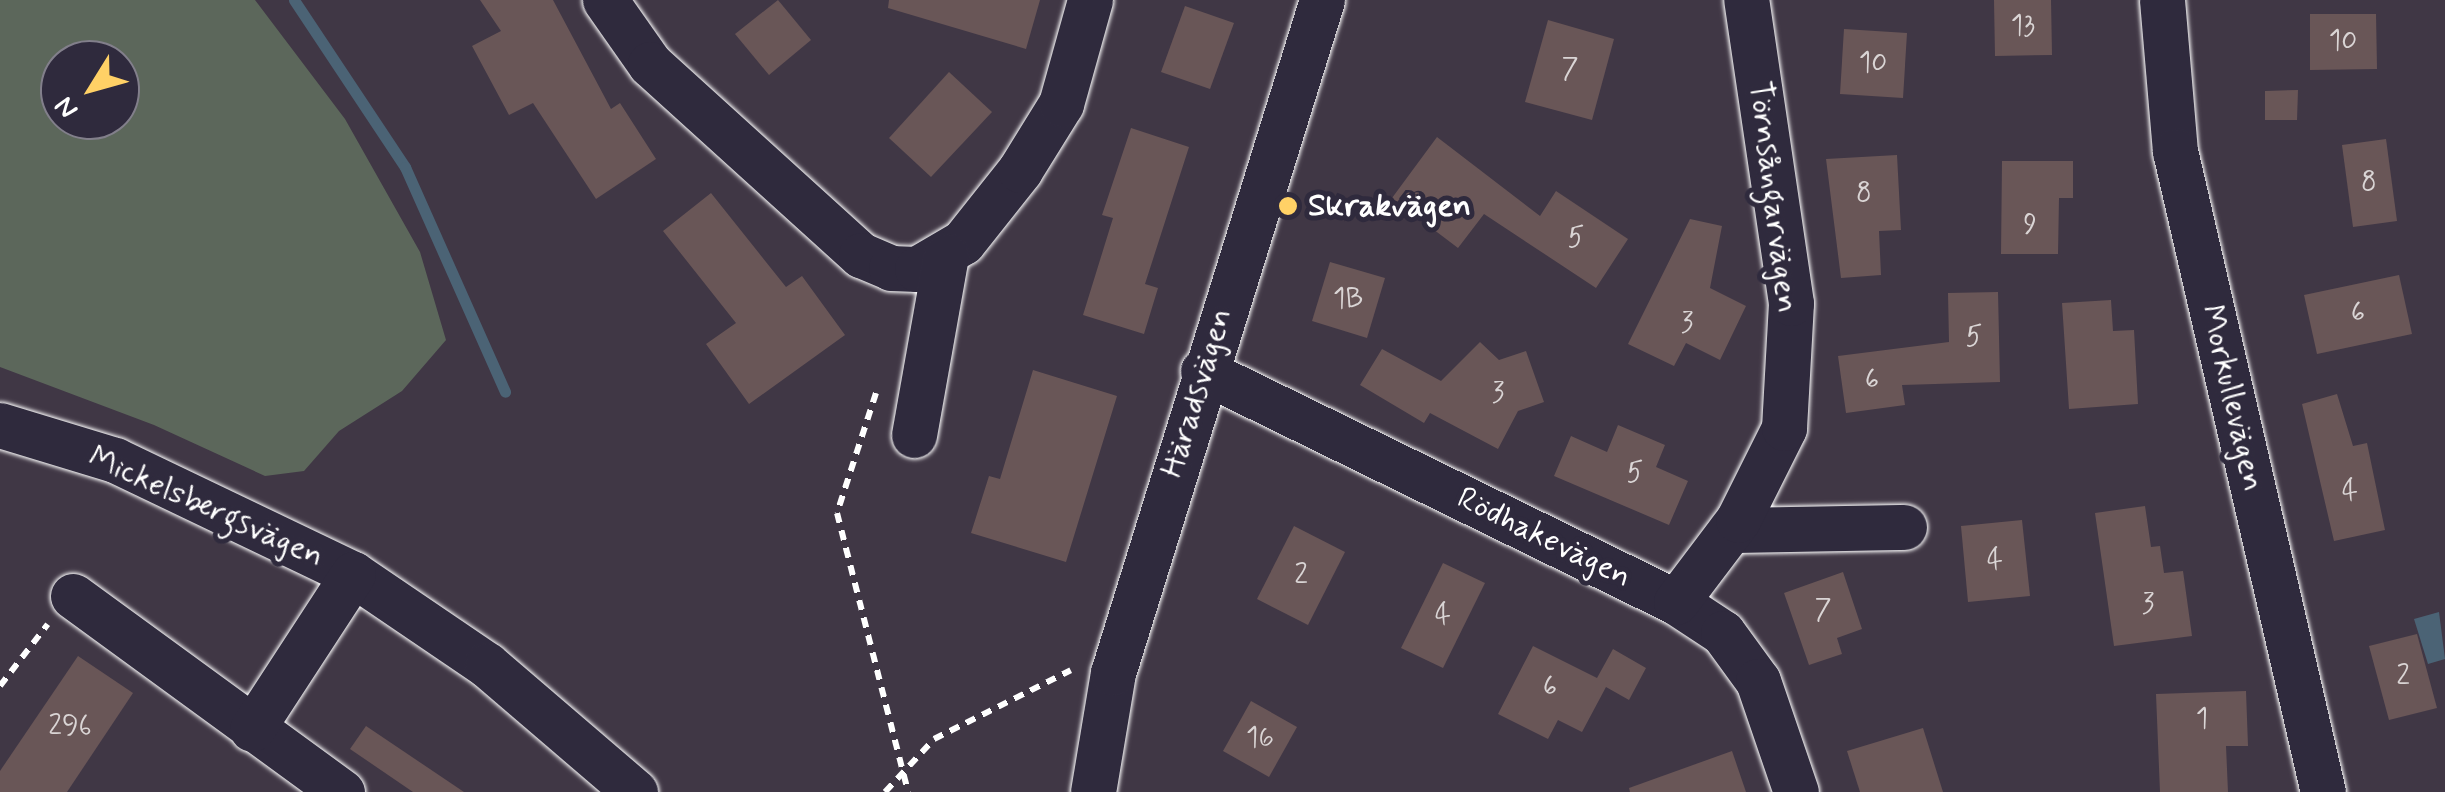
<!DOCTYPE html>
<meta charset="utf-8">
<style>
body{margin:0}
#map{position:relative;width:2445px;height:792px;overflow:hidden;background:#403745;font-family:Mynerve,sans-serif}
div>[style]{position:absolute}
.green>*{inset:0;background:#5c675b}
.water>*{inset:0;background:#4b6375}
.stream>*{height:11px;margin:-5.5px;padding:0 5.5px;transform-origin:5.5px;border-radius:5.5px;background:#4b6375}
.building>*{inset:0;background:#695657}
.path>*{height:6px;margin-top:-3px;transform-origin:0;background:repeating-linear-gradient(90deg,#fff 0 10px,transparent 0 18px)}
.roads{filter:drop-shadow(0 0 2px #fff) drop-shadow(0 0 2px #fff)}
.minor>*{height:45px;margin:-22.5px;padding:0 22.5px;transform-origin:22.5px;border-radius:22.5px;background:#2f2a3d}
.dots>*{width:28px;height:28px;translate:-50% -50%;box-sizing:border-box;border:5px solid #2f2a3d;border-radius:50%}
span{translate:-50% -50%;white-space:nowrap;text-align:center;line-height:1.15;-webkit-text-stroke:10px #2f2a3d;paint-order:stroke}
.number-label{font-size:28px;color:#dad5d5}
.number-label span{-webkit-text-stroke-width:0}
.street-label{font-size:32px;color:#fff}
.poi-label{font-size:32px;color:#fff;font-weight:700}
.left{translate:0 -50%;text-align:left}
.north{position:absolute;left:40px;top:40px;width:100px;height:100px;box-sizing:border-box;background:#2f2a3d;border:2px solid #827f8b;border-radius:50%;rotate:233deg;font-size:28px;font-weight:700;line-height:40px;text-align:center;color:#fff}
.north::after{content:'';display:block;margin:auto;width:35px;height:45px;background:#ffd166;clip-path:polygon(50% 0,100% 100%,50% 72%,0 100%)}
</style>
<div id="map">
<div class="green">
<div style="clip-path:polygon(evenodd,0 0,255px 0,345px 119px,420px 252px,446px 340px,402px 391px,339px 431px,304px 471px,265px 476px,154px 425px,0 367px,0 0,60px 60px,120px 60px,120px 120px,60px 120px,60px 60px)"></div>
</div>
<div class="water">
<div style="clip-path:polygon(2439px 612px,2445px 659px,2428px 664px,2414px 619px)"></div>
</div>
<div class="stream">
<div style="left:294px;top:0;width:201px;rotate:56.4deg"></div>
<div style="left:405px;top:167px;width:246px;rotate:66deg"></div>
</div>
<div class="building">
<div style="clip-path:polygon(480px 0,553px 0,611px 109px,620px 103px,656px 159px,596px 199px,533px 103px,509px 115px,472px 46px,501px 31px)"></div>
<div style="clip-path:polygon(778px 0,811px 40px,769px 75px,735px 34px)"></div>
<div style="clip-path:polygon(889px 0,1040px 0,1026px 49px,888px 8px)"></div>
<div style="clip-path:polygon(1994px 0,2051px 0,2052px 55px,1995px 56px)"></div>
<div style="clip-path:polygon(1185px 6px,1234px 23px,1210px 89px,1161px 72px)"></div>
<div style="clip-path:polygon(2310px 14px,2376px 14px,2377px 69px,2310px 70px)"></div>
<div style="clip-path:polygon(1548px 20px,1614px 39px,1592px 120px,1525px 102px)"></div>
<div style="clip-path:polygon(1844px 29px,1907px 33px,1903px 98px,1840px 94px)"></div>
<div style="clip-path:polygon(949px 72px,992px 112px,931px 177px,889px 138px)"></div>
<div style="clip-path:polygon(2298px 90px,2297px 120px,2265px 120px,2265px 91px)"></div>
<div style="clip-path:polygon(1131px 128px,1189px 147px,1145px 284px,1158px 288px,1144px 334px,1083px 315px,1113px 218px,1102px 215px)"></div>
<div style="clip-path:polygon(1437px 137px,1540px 216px,1556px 191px,1628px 239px,1596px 288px,1484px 214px,1458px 248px,1392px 198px)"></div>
<div style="clip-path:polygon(2386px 139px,2397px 221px,2353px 227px,2342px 145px)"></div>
<div style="clip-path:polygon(1897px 155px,1901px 230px,1879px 231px,1881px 275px,1841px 278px,1826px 159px)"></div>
<div style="clip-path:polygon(2002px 161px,2073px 161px,2073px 198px,2059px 198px,2058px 254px,2001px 254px)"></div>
<div style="clip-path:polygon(711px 193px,786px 287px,802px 276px,845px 335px,749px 404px,706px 344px,736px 323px,663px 231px)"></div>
<div style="clip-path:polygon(1690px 219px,1722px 226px,1710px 288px,1746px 306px,1720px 360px,1686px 343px,1674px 366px,1628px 344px)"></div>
<div style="clip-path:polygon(1330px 262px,1385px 278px,1367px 338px,1312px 321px)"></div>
<div style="clip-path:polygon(2399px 275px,2412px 334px,2317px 354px,2304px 295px)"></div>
<div style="clip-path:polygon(1998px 292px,2000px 382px,1902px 385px,1905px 405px,1846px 413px,1838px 356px,1949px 342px,1948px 293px)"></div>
<div style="clip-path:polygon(2111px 300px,2113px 331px,2134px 330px,2138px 404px,2069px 409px,2062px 303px)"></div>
<div style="clip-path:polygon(1480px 342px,1499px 360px,1526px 351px,1544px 402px,1518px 411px,1498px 449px,1430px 413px,1424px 423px,1360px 385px,1382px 349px,1441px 381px)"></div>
<div style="clip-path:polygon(1033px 370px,1117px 396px,1066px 562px,971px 533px,989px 476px,1000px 479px)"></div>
<div style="clip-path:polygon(2337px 394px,2353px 446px,2367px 443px,2385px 530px,2334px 541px,2302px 404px)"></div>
<div style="clip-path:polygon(1618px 425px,1665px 445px,1656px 467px,1688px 481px,1669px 525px,1554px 476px,1571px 436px,1607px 452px)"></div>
<div style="clip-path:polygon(2145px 506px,2151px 547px,2160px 546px,2164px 573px,2183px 571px,2192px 636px,2114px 646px,2095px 513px)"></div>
<div style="clip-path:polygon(2022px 520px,2030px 596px,1968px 602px,1961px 526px)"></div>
<div style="clip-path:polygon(1294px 526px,1345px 552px,1308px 625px,1257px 599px)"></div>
<div style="clip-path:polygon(1443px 563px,1485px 583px,1443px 668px,1401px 648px)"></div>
<div style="clip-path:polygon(1843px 572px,1862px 629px,1837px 638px,1842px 654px,1809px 665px,1784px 593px)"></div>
<div style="clip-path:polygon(2417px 634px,2437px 708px,2389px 720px,2369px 646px)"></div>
<div style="clip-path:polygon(1533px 646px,1597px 678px,1613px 649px,1646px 668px,1629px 700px,1606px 687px,1582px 732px,1558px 720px,1548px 739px,1498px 714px)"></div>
<div style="clip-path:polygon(78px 656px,133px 693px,67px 792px,0 792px,0 771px)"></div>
<div style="clip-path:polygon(2246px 691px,2248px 746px,2226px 746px,2228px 792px,2160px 792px,2156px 694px)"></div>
<div style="clip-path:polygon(1251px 701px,1297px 727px,1269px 777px,1223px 751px)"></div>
<div style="clip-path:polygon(366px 726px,464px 792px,413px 792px,350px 749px)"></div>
<div style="clip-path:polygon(1923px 728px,1943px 792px,1860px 792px,1847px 751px)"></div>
<div style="clip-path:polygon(1732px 751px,1746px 792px,1630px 792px,1629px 788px)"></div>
</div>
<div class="path">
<div style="left:876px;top:393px;width:126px;rotate:108deg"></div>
<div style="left:837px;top:513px;width:288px;rotate:75.7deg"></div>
<div style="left:0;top:686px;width:78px;rotate:-52.3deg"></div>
<div style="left:885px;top:792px;width:72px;rotate:-47.2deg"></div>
<div style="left:934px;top:739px;width:153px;rotate:-26.7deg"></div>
</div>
<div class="roads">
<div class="minor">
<div style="left:605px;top:0;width:78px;rotate:54.9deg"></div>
<div style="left:650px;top:64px;width:285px;rotate:42.2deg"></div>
<div style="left:861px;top:255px;width:33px;rotate:23deg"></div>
<div style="left:891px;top:268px;width:26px;rotate:2deg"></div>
<div style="left:917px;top:269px;width:53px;rotate:-30.4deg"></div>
<div style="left:963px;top:242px;width:92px;rotate:-51.6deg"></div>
<div style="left:1020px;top:170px;width:78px;rotate:-58.2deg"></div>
<div style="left:1061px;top:104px;width:108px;rotate:-74.4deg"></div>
<div style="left:2162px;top:0;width:152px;rotate:85.1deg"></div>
<div style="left:2175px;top:151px;width:658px;rotate:77deg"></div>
<div style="left:1203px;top:371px;width:526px;rotate:26.03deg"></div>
<div style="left:1676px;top:602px;width:56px;rotate:33.4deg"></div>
<div style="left:1723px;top:633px;width:59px;rotate:53.9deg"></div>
<div style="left:1758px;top:681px;width:117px;rotate:71.1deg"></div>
<div style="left:0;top:425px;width:120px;rotate:16.9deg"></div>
<div style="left:115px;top:460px;width:264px;rotate:25.6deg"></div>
<div style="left:353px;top:574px;width:162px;rotate:34.2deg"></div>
<div style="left:487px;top:665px;width:195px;rotate:40.6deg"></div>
<div style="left:914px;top:435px;width:182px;rotate:-79.9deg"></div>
<div style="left:1731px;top:530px;width:173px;rotate:-1deg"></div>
<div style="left:73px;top:596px;width:333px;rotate:36.1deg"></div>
<div style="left:1676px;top:602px;width:103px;rotate:-52.9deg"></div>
<div style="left:1738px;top:520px;width:103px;rotate:-63.4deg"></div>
<div style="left:1784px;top:428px;width:125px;rotate:-86.8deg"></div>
<div style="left:1791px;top:303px;width:306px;rotate:-98.4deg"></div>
<div style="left:252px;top:729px;width:185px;rotate:-56.9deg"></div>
<div style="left:1093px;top:792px;width:121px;rotate:-80.5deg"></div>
<div style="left:1113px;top:673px;width:705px;rotate:-72.75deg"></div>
</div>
</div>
<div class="dots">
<div style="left:1288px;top:206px;background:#ffd166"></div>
</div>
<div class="number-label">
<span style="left:2023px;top:27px">13</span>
<span style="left:2343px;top:42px">10</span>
<span style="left:1873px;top:64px">10</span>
<span style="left:1570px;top:70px">7</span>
<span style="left:2369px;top:183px">8</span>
<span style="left:1864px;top:194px">8</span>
<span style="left:2030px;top:226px">9</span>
<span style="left:1576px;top:239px">5</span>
<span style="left:1348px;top:300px">1B</span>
<span style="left:2358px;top:314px">6</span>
<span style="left:1687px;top:324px">3</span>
<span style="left:1974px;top:338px">5</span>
<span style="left:1872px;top:381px">6</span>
<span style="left:1498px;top:394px">3</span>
<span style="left:1635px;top:474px">5</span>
<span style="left:2350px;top:492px">4</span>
<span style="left:1995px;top:561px">4</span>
<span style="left:1301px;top:576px">2</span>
<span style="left:2148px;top:605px">3</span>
<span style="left:1823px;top:611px">7</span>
<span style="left:1443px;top:616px">4</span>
<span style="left:2403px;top:677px">2</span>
<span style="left:1550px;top:688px">6</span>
<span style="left:2202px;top:720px">1</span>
<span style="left:70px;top:727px">296</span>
<span style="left:1260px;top:739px">16</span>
</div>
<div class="street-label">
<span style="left:1773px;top:197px;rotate:83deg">Törnsångarvägen</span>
<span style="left:1197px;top:393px;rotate:-73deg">Häradsvägen</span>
<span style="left:2232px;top:398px;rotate:77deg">Morkullevägen</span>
<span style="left:206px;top:507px;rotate:24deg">Mickelsbergsvägen</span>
<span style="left:1544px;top:538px;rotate:26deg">Rödhakevägen</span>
</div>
<div class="poi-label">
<span class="left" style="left:1308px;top:206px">Skrakvägen</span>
</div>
<div class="north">N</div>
</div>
